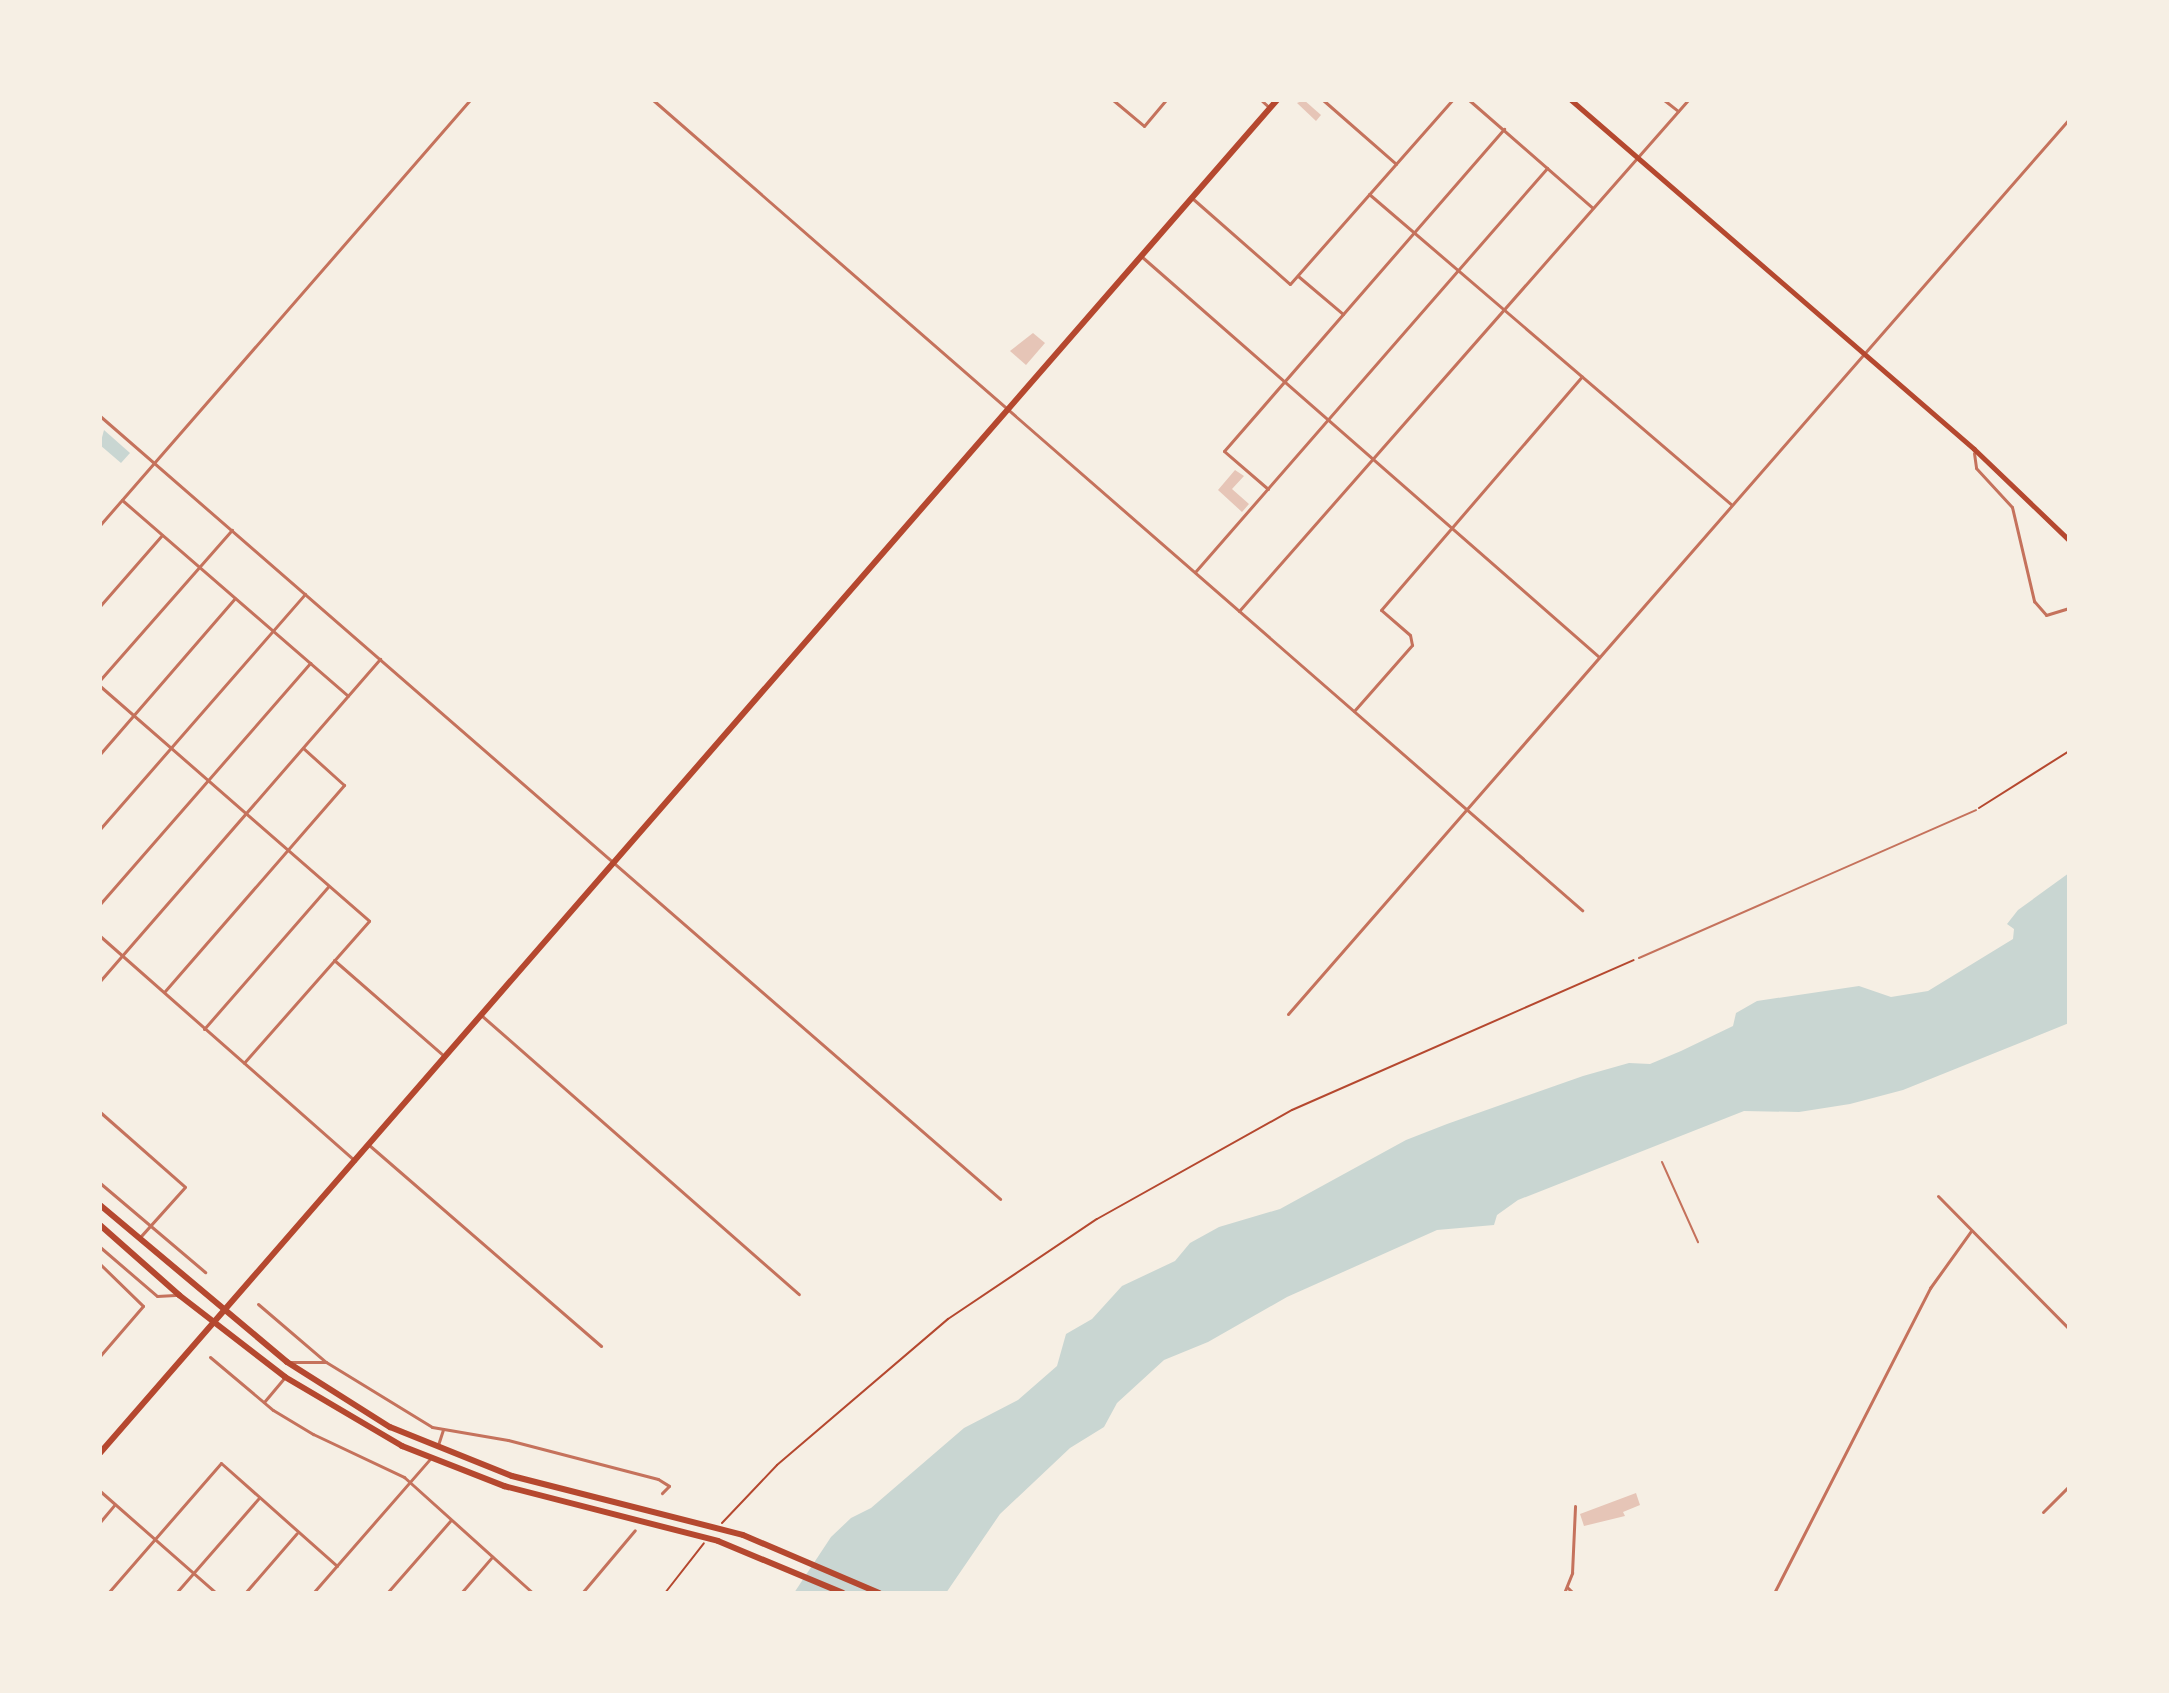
<!DOCTYPE html>
<style>
body{margin:0}
#map{position:relative;width:2169px;height:1693px;overflow:hidden;background:#f6efe4;font-family:"DM Sans",sans-serif}
div>[style]{position:absolute}
.water>*{inset:0;background:#c9d6d2}
.building>*{inset:0;background:#e6c5b7}
.path>*{height:2px;margin:-1px;padding:0 1px;transform-origin:1px;border-radius:1px;background:#b5482f}
.service>*{height:2px;margin:-1px;padding:0 1px;transform-origin:1px;border-radius:1px;background:#c5725c}
.pedestrian>*{height:2px;margin:-1px;padding:0 1px;transform-origin:1px;border-radius:1px;background:#c5725c}
.minor>*{height:3px;margin:-1.5px;padding:0 1.5px;transform-origin:1.5px;border-radius:1.5px;background:#c5725c}
.primary>*{height:5px;margin:-2.5px;padding:0 2.5px;transform-origin:2.5px;border-radius:2.5px;background:#b5482f}
.trunk>*{height:6px;margin:-3px;padding:0 3px;transform-origin:3px;border-radius:3px;background:#b5482f}
span{translate:-50% -50%;white-space:nowrap;text-align:center;line-height:1.15;-webkit-text-stroke:6px #f6efe4;paint-order:stroke}
.frame{position:absolute;inset:0;border:102px solid #f6efe4;pointer-events:none}
</style>
<div id="map">
<div class="water">
<div style="clip-path:polygon(104px 430px,130px 453px,121px 463px,100px 445px)"></div>
<div style="clip-path:polygon(2069px 873px,2069px 1023px,1903px 1090px,1850px 1104px,1799px 1112px,1744px 1111px,1518px 1200px,1497px 1215px,1494px 1225px,1437px 1230px,1287px 1297px,1208px 1342px,1164px 1360px,1117px 1403px,1104px 1427px,1070px 1448px,1000px 1514px,946px 1593px,794px 1593px,831px 1537px,851px 1518px,871px 1508px,964px 1428px,1018px 1400px,1057px 1366px,1066px 1334px,1092px 1319px,1122px 1286px,1175px 1261px,1190px 1243px,1219px 1227px,1280px 1209px,1406px 1140px,1447px 1124px,1583px 1076px,1629px 1063px,1650px 1064px,1681px 1051px,1733px 1026px,1736px 1013px,1757px 1001px,1859px 986px,1891px 997px,1928px 991px,2013px 939px,2014px 929px,2007px 924px,2018px 910px)"></div>
</div>
<div class="building">
<div style="clip-path:polygon(1304px 100px,1321px 115px,1316px 121px,1297px 103px)"></div>
<div style="clip-path:polygon(1033px 333px,1045px 343px,1026px 365px,1010px 351px)"></div>
<div style="clip-path:polygon(1235px 470px,1244px 476px,1232px 489px,1249px 504px,1242px 512px,1218px 490px)"></div>
<div style="clip-path:polygon(1636px 1493px,1640px 1505px,1623px 1512px,1625px 1516px,1584px 1526px,1580px 1514px)"></div>
</div>
<div class="path">
<div style="left:1979px;top:808px;width:107px;rotate:-32.3deg"></div>
<div style="left:722px;top:1523px;width:80px;rotate:-46.5deg"></div>
<div style="left:777px;top:1465px;width:225px;rotate:-40.5deg"></div>
<div style="left:948px;top:1319px;width:179px;rotate:-33.9deg"></div>
<div style="left:1097px;top:1219px;width:223px;rotate:-29.2deg"></div>
<div style="left:1292px;top:1110px;width:373px;rotate:-23.7deg"></div>
<div style="left:665px;top:1593px;width:63px;rotate:-52deg"></div>
</div>
<div class="service">
<div style="left:1639px;top:958px;width:368px;rotate:-23.7deg"></div>
</div>
<div class="pedestrian">
<div style="left:1662px;top:1162px;width:88px;rotate:65.8deg"></div>
</div>
<div class="minor">
<div style="left:653px;top:100px;width:1233px;rotate:41.09deg"></div>
<div style="left:1113px;top:100px;width:40px;rotate:40deg"></div>
<div style="left:1144px;top:126px;width:34px;rotate:-50deg"></div>
<div style="left:1261px;top:100px;width:12px;rotate:42deg"></div>
<div style="left:1323px;top:100px;width:97px;rotate:41.2deg"></div>
<div style="left:1469px;top:100px;width:164px;rotate:41.1deg"></div>
<div style="left:1664px;top:100px;width:18px;rotate:38deg"></div>
<div style="left:1369px;top:194px;width:477px;rotate:40.6deg"></div>
<div style="left:1192px;top:198px;width:130px;rotate:41.3deg"></div>
<div style="left:1290px;top:284px;width:245px;rotate:-48.6deg"></div>
<div style="left:1141px;top:256px;width:609px;rotate:41.2deg"></div>
<div style="left:1298px;top:276px;width:59px;rotate:40.2deg"></div>
<div style="left:100px;top:416px;width:1193px;rotate:41.02deg"></div>
<div style="left:1974px;top:453px;width:15px;rotate:82deg"></div>
<div style="left:1976px;top:468px;width:53px;rotate:47.3deg"></div>
<div style="left:2012px;top:507px;width:97px;rotate:76.8deg"></div>
<div style="left:2034px;top:601px;width:18px;rotate:49deg"></div>
<div style="left:2046px;top:615px;width:24px;rotate:-17deg"></div>
<div style="left:1268px;top:489px;width:58px;rotate:-139.2deg"></div>
<div style="left:1224px;top:451px;width:427px;rotate:-49deg"></div>
<div style="left:122px;top:500px;width:299px;rotate:40.9deg"></div>
<div style="left:100px;top:525px;width:563px;rotate:-48.96deg"></div>
<div style="left:1195px;top:572px;width:536px;rotate:-48.93deg"></div>
<div style="left:100px;top:606px;width:94px;rotate:-48.9deg"></div>
<div style="left:1239px;top:611px;width:680px;rotate:-48.7deg"></div>
<div style="left:100px;top:680px;width:200px;rotate:-48.7deg"></div>
<div style="left:100px;top:686px;width:357px;rotate:41.1deg"></div>
<div style="left:369px;top:921px;width:189px;rotate:131.4deg"></div>
<div style="left:1354px;top:711px;width:88px;rotate:-48.7deg"></div>
<div style="left:1412px;top:645px;width:10px;rotate:-101deg"></div>
<div style="left:1410px;top:635px;width:38px;rotate:-139deg"></div>
<div style="left:1381px;top:610px;width:308px;rotate:-49.3deg"></div>
<div style="left:100px;top:754px;width:206px;rotate:-49.1deg"></div>
<div style="left:100px;top:829px;width:312px;rotate:-48.9deg"></div>
<div style="left:100px;top:904px;width:320px;rotate:-48.9deg"></div>
<div style="left:100px;top:936px;width:340px;rotate:41.4deg"></div>
<div style="left:334px;top:960px;width:147px;rotate:41.1deg"></div>
<div style="left:100px;top:981px;width:427px;rotate:-49deg"></div>
<div style="left:165px;top:991px;width:273px;rotate:-49deg"></div>
<div style="left:344px;top:785px;width:55px;rotate:-137.9deg"></div>
<div style="left:1288px;top:1014px;width:1188px;rotate:-48.89deg"></div>
<div style="left:481px;top:1015px;width:423px;rotate:41.3deg"></div>
<div style="left:204px;top:1029px;width:189px;rotate:-48.9deg"></div>
<div style="left:100px;top:1112px;width:113px;rotate:41.4deg"></div>
<div style="left:185px;top:1187px;width:66px;rotate:131.9deg"></div>
<div style="left:369px;top:1145px;width:307px;rotate:40.9deg"></div>
<div style="left:100px;top:1183px;width:138px;rotate:40.3deg"></div>
<div style="left:1938px;top:1196px;width:187px;rotate:45.4deg"></div>
<div style="left:100px;top:1247px;width:75px;rotate:40.7deg"></div>
<div style="left:157px;top:1296px;width:18px;rotate:-3deg"></div>
<div style="left:100px;top:1264px;width:60px;rotate:44.3deg"></div>
<div style="left:143px;top:1306px;width:66px;rotate:130.7deg"></div>
<div style="left:258px;top:1304px;width:89px;rotate:40.5deg"></div>
<div style="left:326px;top:1362px;width:124px;rotate:31.5deg"></div>
<div style="left:432px;top:1427px;width:77px;rotate:9.7deg"></div>
<div style="left:508px;top:1440px;width:155px;rotate:14.6deg"></div>
<div style="left:658px;top:1479px;width:13px;rotate:32deg"></div>
<div style="left:669px;top:1486px;width:10px;rotate:135deg"></div>
<div style="left:210px;top:1357px;width:82px;rotate:40.1deg"></div>
<div style="left:273px;top:1410px;width:47px;rotate:31deg"></div>
<div style="left:313px;top:1434px;width:101px;rotate:25.3deg"></div>
<div style="left:404px;top:1477px;width:173px;rotate:42deg"></div>
<div style="left:290px;top:1362px;width:36px"></div>
<div style="left:264px;top:1402px;width:31px;rotate:-50deg"></div>
<div style="left:438px;top:1445px;width:16px;rotate:-72deg"></div>
<div style="left:100px;top:1491px;width:154px;rotate:41.3deg"></div>
<div style="left:2043px;top:1512px;width:37px;rotate:-45deg"></div>
<div style="left:100px;top:1522px;width:23px;rotate:-50deg"></div>
<div style="left:1567px;top:1587px;width:8px;rotate:45deg"></div>
<div style="left:108px;top:1593px;width:172px;rotate:-49deg"></div>
<div style="left:221px;top:1463px;width:155px;rotate:41.6deg"></div>
<div style="left:176px;top:1593px;width:125px;rotate:-48.9deg"></div>
<div style="left:245px;top:1593px;width:79px;rotate:-49.1deg"></div>
<div style="left:313px;top:1593px;width:178px;rotate:-48.9deg"></div>
<div style="left:387px;top:1593px;width:96px;rotate:-48.8deg"></div>
<div style="left:461px;top:1593px;width:48px;rotate:-49.3deg"></div>
<div style="left:582px;top:1593px;width:82px;rotate:-49.9deg"></div>
<div style="left:1564px;top:1593px;width:22px;rotate:-68deg"></div>
<div style="left:1572px;top:1573px;width:67px;rotate:-87.4deg"></div>
<div style="left:1774px;top:1593px;width:343px;rotate:-62.9deg"></div>
<div style="left:1930px;top:1288px;width:70px;rotate:-54.3deg"></div>
</div>
<div class="primary">
<div style="left:1571px;top:100px;width:533px;rotate:40.89deg"></div>
<div style="left:1974px;top:449px;width:132px;rotate:43.8deg"></div>
</div>
<div class="trunk">
<div style="left:100px;top:1205px;width:244px;rotate:40deg"></div>
<div style="left:287px;top:1362px;width:122px;rotate:32.3deg"></div>
<div style="left:390px;top:1427px;width:131px;rotate:21.9deg"></div>
<div style="left:512px;top:1476px;width:238px;rotate:14.3deg"></div>
<div style="left:743px;top:1535px;width:148px;rotate:23.1deg"></div>
<div style="left:100px;top:1225px;width:106px;rotate:41.5deg"></div>
<div style="left:179px;top:1295px;width:134px;rotate:37.7deg"></div>
<div style="left:285px;top:1377px;width:136px;rotate:30.5deg"></div>
<div style="left:402px;top:1446px;width:110px;rotate:21.4deg"></div>
<div style="left:504px;top:1486px;width:221px;rotate:14.4deg"></div>
<div style="left:718px;top:1541px;width:135px;rotate:22.6deg"></div>
<div style="left:100px;top:1453px;width:1793px;rotate:-48.98deg"></div>
</div>
<div class="frame"></div>
</div>
